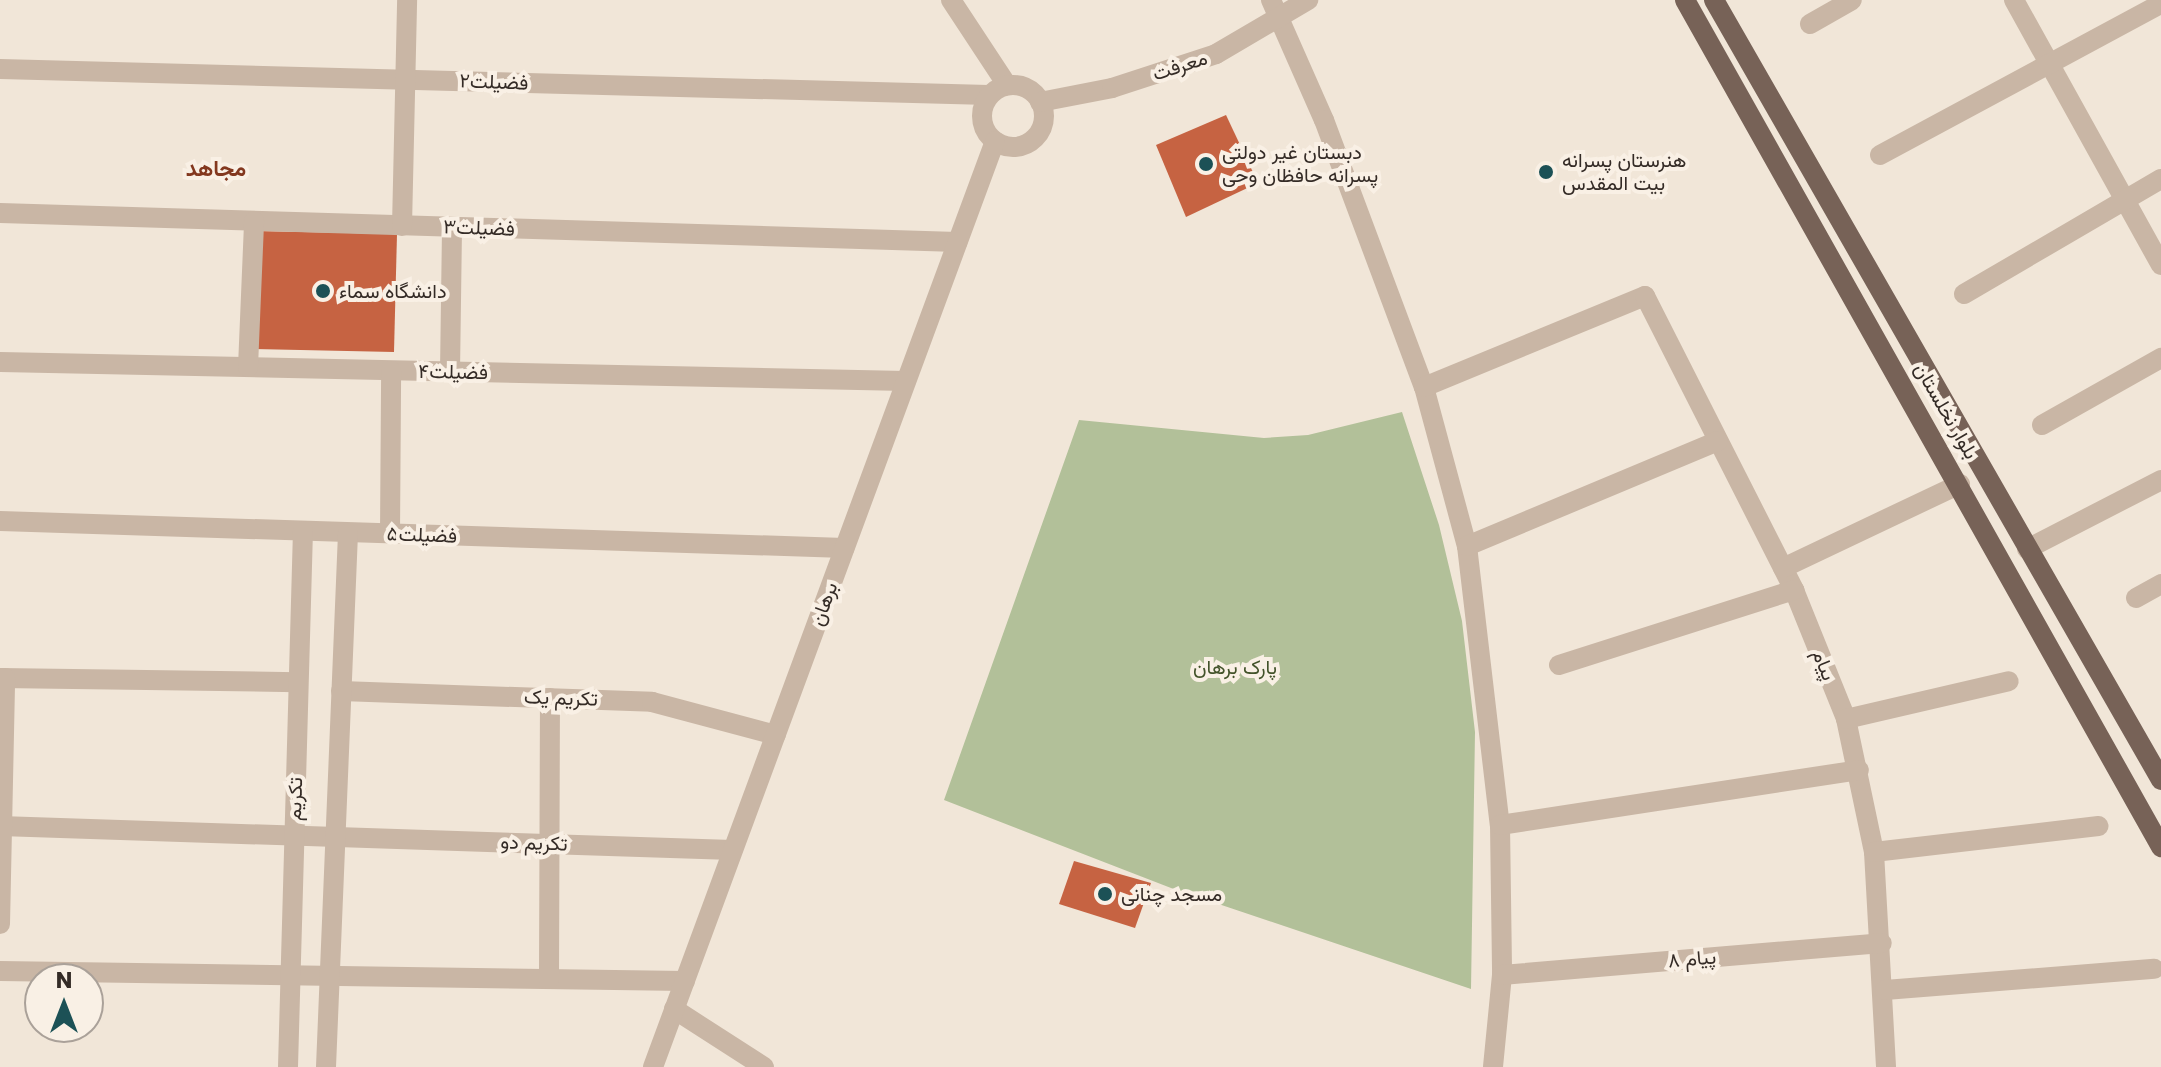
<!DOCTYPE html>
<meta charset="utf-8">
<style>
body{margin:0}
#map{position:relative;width:2161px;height:1067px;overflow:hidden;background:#f1e6d8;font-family:Poppins,Vazirmatn,sans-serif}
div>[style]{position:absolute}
.green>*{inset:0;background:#b2c099}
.building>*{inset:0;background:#c66342}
.minor>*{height:20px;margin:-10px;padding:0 10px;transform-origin:10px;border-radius:10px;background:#c9b6a5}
.minor>.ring{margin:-10px;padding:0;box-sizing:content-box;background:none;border:20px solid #c9b6a5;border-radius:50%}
.major>*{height:20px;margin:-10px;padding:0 10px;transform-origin:10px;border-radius:10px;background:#776257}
.dots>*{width:22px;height:22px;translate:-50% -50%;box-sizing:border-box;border:4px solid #f9f0e5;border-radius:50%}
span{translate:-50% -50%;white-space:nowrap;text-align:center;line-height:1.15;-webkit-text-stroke:8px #f9f0e5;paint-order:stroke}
.street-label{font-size:20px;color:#342b26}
.poi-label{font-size:20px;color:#342b26}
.left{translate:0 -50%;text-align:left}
.park-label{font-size:20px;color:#43532a}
.neighbourhood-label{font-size:22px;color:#83381f;font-weight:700}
.north{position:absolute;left:24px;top:963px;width:80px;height:80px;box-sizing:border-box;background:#f9f0e5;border:2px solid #aaa199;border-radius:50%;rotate:0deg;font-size:22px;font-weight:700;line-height:32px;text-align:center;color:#342b26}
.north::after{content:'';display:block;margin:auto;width:28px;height:36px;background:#1c5156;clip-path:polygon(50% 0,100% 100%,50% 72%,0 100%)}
</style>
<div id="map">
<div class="green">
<div style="clip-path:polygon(1402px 412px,1439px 525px,1462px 621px,1475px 732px,1471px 989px,1171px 888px,944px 800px,1079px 420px,1264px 438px,1308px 435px)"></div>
</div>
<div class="building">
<div style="clip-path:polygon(1226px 115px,1258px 183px,1186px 217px,1156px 145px)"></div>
<div style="clip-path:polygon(253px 231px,397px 234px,394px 352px,248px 349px)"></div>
<div style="clip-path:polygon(1074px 861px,1151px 883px,1135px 928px,1059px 904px)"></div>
</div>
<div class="minor">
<div style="left:951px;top:0;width:102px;rotate:56.6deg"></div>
<div style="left:1271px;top:0;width:131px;rotate:66.2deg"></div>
<div style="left:1324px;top:120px;width:285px;rotate:69.5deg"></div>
<div style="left:1424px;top:387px;width:165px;rotate:74.9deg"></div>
<div style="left:1467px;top:546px;width:281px;rotate:83.3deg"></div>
<div style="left:1500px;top:825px;width:150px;rotate:89.2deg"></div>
<div style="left:1502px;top:975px;width:92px;rotate:95.6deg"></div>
<div style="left:2014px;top:0;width:303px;rotate:61deg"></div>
<div style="left:1810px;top:24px;width:48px;rotate:-29.7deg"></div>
<div style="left:0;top:69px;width:989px;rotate:1.51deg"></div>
<div class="ring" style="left:982px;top:85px;width:42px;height:42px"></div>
<div style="left:1040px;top:102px;width:73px;rotate:-11deg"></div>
<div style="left:1112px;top:88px;width:109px;rotate:-18.1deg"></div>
<div style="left:1216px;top:54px;width:107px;rotate:-30.4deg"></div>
<div style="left:1880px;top:155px;width:319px;rotate:-28.3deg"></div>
<div style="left:0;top:213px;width:958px;rotate:1.73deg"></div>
<div style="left:402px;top:226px;width:226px;rotate:-88.7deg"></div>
<div style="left:1964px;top:294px;width:228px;rotate:-30.3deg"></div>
<div style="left:0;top:362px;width:906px;rotate:1.2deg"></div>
<div style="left:248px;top:367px;width:146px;rotate:-87.6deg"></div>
<div style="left:450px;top:372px;width:145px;rotate:-89.2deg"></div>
<div style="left:1424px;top:387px;width:239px;rotate:-22.4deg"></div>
<div style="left:1645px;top:296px;width:330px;rotate:63.1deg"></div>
<div style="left:1794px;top:590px;width:139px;rotate:68deg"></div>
<div style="left:1846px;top:719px;width:136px;rotate:78.1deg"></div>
<div style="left:1874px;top:852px;width:215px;rotate:86.8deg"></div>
<div style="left:2042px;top:425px;width:137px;rotate:-29.4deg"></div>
<div style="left:0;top:521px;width:845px;rotate:1.83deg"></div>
<div style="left:390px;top:534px;width:163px;rotate:-89.6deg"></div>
<div style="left:1467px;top:546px;width:272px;rotate:-22.7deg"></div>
<div style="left:2027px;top:549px;width:151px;rotate:-27.2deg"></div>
<div style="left:1783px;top:568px;width:196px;rotate:-25.4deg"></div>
<div style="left:2136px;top:598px;width:29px;rotate:-29deg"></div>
<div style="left:1559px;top:665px;width:247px;rotate:-17.7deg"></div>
<div style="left:0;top:678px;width:298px;rotate:0.8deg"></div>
<div style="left:341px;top:691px;width:311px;rotate:2deg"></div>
<div style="left:652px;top:702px;width:128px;rotate:14.9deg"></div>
<div style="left:1846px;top:719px;width:167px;rotate:-13.1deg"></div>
<div style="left:1500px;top:825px;width:363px;rotate:-8.7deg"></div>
<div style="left:0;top:826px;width:733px;rotate:1.88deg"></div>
<div style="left:1874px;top:852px;width:226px;rotate:-6.6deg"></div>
<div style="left:0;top:924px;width:246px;rotate:-88.8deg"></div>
<div style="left:0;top:971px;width:685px;rotate:0.84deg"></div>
<div style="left:1502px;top:975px;width:381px;rotate:-4.8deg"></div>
<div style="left:549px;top:979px;width:281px;rotate:-89.8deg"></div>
<div style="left:1885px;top:990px;width:270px;rotate:-4.5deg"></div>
<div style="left:674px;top:1009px;width:107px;rotate:32.8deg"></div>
<div style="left:288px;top:1067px;width:536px;rotate:-88.4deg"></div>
<div style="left:326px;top:1067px;width:534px;rotate:-87.64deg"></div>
<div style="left:653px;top:1067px;width:987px;rotate:-69.73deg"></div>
</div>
<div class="major">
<div style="left:1685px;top:0;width:972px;rotate:60.66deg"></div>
<div style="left:1714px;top:0;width:899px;rotate:60.18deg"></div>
</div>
<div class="dots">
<div style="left:1206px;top:164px;background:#1c5156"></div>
<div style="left:1546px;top:172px;background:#1c5156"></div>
<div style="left:323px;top:291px;background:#1c5156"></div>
<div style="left:1105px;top:894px;background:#1c5156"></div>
</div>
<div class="street-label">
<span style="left:1180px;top:66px;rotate:-18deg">معرفت</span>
<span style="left:494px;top:82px;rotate:2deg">فضیلت۲</span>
<span style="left:479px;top:228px;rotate:2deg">فضیلت۳</span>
<span style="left:453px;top:372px;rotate:1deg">فضیلت۴</span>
<span style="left:1946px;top:411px;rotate:60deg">بلوار نخلستان</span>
<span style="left:422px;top:535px;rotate:2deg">فضیلت۵</span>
<span style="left:824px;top:604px;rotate:-70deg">برهان</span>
<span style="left:1824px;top:665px;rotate:68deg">پیام</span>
<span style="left:561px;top:698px;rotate:2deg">تکریم یک</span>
<span style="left:295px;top:799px;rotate:-88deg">تکریم</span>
<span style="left:534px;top:843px;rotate:2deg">تکریم دو</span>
<span style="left:1692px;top:959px;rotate:-5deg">پیام ۸</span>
</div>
<div class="poi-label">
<span class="left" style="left:1222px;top:164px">دبستان غیر دولتی<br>پسرانه حافظان وحی</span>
<span class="left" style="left:1562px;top:172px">هنرستان پسرانه<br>بیت المقدس</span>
<span class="left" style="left:339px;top:291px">دانشگاه سماء</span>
<span class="left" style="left:1121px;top:894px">مسجد چنانی</span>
</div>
<div class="park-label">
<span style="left:1235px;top:667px">پارک برهان</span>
</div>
<div class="neighbourhood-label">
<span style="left:216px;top:169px">مجاهد</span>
</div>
<div class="north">N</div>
</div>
